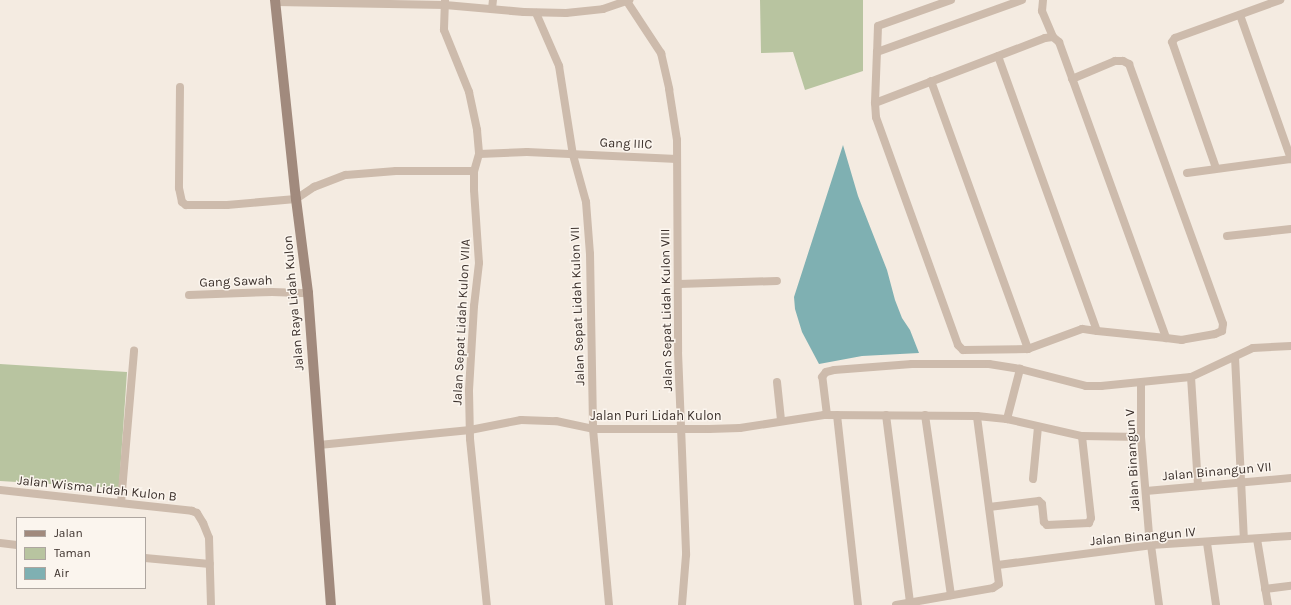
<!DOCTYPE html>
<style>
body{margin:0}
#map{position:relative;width:1291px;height:605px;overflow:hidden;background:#f4ebe1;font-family:Karla,sans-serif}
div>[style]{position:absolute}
.green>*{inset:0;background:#b8c4a0}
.water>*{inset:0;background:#7fb0b2}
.street>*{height:8px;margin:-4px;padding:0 4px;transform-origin:4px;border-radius:4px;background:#cdbbac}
.secondary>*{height:10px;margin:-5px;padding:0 5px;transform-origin:5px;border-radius:5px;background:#a18a7d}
span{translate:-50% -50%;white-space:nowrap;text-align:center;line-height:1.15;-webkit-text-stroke:3px #fbf5ee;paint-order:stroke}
.street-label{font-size:13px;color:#3b302b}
.legend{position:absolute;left:16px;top:517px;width:130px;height:72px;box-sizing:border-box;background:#fbf5ee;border:1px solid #aea6a0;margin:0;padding:5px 7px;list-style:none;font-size:12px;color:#3b302b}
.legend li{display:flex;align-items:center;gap:8px;height:20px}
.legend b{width:20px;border:1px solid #aea6a0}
</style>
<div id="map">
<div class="green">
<div style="clip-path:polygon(760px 0,863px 0,863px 71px,805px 90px,793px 52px,761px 53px)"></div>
<div style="clip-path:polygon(0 364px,127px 372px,119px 488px,0 481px)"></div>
</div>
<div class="water">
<div style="clip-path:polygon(843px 145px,858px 196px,887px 270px,895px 300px,902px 318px,910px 330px,919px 353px,862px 356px,819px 364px,802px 332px,795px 309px,794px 297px)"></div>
</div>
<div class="street">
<div style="left:445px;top:0;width:30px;rotate:92deg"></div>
<div style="left:444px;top:30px;width:67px;rotate:68deg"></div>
<div style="left:469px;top:92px;width:39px;rotate:78deg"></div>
<div style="left:477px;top:130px;width:24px;rotate:85deg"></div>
<div style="left:479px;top:154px;width:18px;rotate:106deg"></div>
<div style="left:474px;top:171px;width:19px;rotate:90deg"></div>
<div style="left:474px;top:190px;width:73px;rotate:86.1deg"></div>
<div style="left:479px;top:263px;width:43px;rotate:96.6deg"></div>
<div style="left:474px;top:306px;width:85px;rotate:93.4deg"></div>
<div style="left:469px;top:391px;width:48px;rotate:88.8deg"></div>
<div style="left:470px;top:439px;width:167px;rotate:84.2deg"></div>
<div style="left:626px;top:0;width:64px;rotate:56.6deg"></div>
<div style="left:661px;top:53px;width:37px;rotate:77deg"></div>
<div style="left:669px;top:89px;width:52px;rotate:81.1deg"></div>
<div style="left:677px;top:140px;width:212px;rotate:89.7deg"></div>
<div style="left:678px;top:352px;width:203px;rotate:87.7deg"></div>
<div style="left:686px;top:555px;width:50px;rotate:94.6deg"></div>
<div style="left:951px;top:0;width:77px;rotate:160.4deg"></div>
<div style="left:878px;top:26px;width:26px;rotate:92deg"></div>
<div style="left:877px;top:52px;width:154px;rotate:-19.7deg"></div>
<div style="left:1043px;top:0;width:11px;rotate:95deg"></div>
<div style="left:1042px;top:11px;width:28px;rotate:67deg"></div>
<div style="left:276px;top:2px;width:169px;rotate:1deg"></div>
<div style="left:445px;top:5px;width:79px;rotate:5.1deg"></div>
<div style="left:524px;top:12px;width:42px;rotate:1.4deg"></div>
<div style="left:566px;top:13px;width:37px;rotate:-6deg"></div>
<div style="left:603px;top:9px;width:28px;rotate:-19deg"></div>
<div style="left:492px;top:9px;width:9px;rotate:-84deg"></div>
<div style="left:536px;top:13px;width:58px;rotate:66.5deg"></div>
<div style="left:559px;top:66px;width:90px;rotate:81.1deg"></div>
<div style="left:573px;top:155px;width:49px;rotate:74.5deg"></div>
<div style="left:586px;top:202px;width:52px;rotate:85.6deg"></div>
<div style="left:590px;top:254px;width:175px;rotate:89deg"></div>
<div style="left:593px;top:429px;width:177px;rotate:84.8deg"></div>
<div style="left:1240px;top:15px;width:153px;rotate:70.5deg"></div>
<div style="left:998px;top:56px;width:292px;rotate:70.2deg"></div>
<div style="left:1072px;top:79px;width:47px;rotate:-22.7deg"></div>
<div style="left:1115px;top:61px;width:8px"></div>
<div style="left:1123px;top:61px;width:7px;rotate:27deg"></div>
<div style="left:1129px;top:64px;width:276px;rotate:70.1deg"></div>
<div style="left:1223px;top:324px;width:7px;rotate:98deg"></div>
<div style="left:1222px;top:331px;width:8px;rotate:157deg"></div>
<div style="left:1215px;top:334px;width:34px;rotate:170deg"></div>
<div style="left:1182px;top:340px;width:16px;rotate:-173deg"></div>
<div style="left:1166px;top:338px;width:69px;rotate:-174.2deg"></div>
<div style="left:1097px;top:331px;width:15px;rotate:-172deg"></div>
<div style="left:1082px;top:329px;width:58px;rotate:159.7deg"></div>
<div style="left:1028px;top:349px;width:65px;rotate:179.1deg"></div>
<div style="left:963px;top:350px;width:7px;rotate:-135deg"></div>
<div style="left:958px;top:345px;width:242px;rotate:-109.8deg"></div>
<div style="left:876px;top:117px;width:14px;rotate:-94deg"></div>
<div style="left:875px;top:103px;width:182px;rotate:-20.9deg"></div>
<div style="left:1045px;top:38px;width:8px;rotate:-7deg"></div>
<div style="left:1053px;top:37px;width:8px;rotate:40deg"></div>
<div style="left:1059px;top:42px;width:315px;rotate:70.1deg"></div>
<div style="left:931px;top:81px;width:285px;rotate:70.1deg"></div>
<div style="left:180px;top:87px;width:101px;rotate:90.6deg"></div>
<div style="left:179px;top:188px;width:14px;rotate:78deg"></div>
<div style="left:182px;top:202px;width:5px;rotate:37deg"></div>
<div style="left:186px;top:205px;width:41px"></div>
<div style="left:227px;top:205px;width:69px;rotate:-5deg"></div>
<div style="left:296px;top:199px;width:22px;rotate:-34deg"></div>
<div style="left:314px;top:187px;width:34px;rotate:-21deg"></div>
<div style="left:346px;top:175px;width:50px;rotate:-4.6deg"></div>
<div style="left:396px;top:171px;width:78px"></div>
<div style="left:875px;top:103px;width:51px;rotate:-87.8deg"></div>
<div style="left:479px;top:154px;width:48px;rotate:-2.4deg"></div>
<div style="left:527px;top:152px;width:150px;rotate:2.7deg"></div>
<div style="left:1216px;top:168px;width:133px;rotate:-109.2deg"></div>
<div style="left:1172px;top:42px;width:5px;rotate:-53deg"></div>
<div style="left:1175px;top:38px;width:112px;rotate:-19.9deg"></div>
<div style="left:1187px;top:173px;width:105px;rotate:-7.7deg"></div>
<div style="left:1227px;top:236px;width:64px;rotate:-6.2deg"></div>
<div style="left:679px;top:284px;width:98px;rotate:-1.8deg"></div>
<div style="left:189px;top:295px;width:83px;rotate:-2.1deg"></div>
<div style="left:272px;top:292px;width:36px;rotate:2deg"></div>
<div style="left:1235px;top:357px;width:182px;rotate:87.2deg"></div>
<div style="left:1191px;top:377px;width:109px;rotate:86.3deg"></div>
<div style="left:777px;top:382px;width:39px;rotate:84deg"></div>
<div style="left:1141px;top:383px;width:54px;rotate:90deg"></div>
<div style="left:1141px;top:437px;width:98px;rotate:85.3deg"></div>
<div style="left:827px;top:415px;width:38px;rotate:-97deg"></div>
<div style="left:822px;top:377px;width:6px;rotate:-51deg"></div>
<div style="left:826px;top:372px;width:8px;rotate:-14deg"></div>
<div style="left:834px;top:370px;width:78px;rotate:-4.4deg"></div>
<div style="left:912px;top:364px;width:77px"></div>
<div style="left:989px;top:364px;width:31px;rotate:9deg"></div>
<div style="left:1020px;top:369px;width:68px;rotate:14.4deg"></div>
<div style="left:1086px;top:386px;width:15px"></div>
<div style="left:1101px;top:386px;width:90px;rotate:-5.7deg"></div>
<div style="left:1191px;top:377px;width:68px;rotate:-25.1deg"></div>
<div style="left:1253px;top:348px;width:38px;rotate:-3deg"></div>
<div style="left:837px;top:415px;width:191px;rotate:83.7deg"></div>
<div style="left:886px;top:415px;width:190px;rotate:82.7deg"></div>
<div style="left:925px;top:415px;width:182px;rotate:81.8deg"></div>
<div style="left:1007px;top:419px;width:52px;rotate:-75.4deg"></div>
<div style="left:319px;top:445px;width:152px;rotate:-5.7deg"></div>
<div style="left:470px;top:430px;width:52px;rotate:-11.1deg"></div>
<div style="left:521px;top:420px;width:35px;rotate:2deg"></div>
<div style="left:556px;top:421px;width:38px;rotate:12deg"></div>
<div style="left:593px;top:429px;width:116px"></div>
<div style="left:709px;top:429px;width:31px;rotate:-2deg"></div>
<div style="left:740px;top:428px;width:85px;rotate:-8.8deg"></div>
<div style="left:824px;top:415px;width:153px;rotate:0.4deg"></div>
<div style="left:977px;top:416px;width:30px;rotate:6deg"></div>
<div style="left:1007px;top:419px;width:77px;rotate:12.8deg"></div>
<div style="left:1082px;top:436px;width:59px;rotate:1deg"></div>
<div style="left:1033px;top:479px;width:52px;rotate:-84.5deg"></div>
<div style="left:0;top:490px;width:193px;rotate:6.2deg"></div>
<div style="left:192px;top:511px;width:5px;rotate:22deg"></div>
<div style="left:197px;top:513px;width:12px;rotate:59deg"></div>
<div style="left:203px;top:523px;width:16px;rotate:68deg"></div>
<div style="left:209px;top:538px;width:67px;rotate:88.3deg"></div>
<div style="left:1146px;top:491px;width:146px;rotate:-5.1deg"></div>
<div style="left:121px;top:503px;width:153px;rotate:-85.1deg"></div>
<div style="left:989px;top:507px;width:50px;rotate:-6.8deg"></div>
<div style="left:1039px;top:501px;width:4px;rotate:45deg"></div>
<div style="left:1042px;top:504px;width:18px;rotate:84deg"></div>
<div style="left:1044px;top:522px;width:4px;rotate:45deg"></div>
<div style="left:1047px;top:525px;width:42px;rotate:-2.7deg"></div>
<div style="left:1089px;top:523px;width:5px;rotate:-68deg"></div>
<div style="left:1091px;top:518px;width:82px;rotate:-96.3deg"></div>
<div style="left:1257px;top:539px;width:67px;rotate:80.5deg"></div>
<div style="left:0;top:543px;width:17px;rotate:7deg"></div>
<div style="left:1207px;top:543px;width:63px;rotate:81.7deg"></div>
<div style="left:1151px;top:545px;width:61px;rotate:82.4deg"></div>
<div style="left:145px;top:558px;width:65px;rotate:5.3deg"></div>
<div style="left:998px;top:565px;width:154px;rotate:-7.4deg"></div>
<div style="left:1151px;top:545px;width:140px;rotate:-3.7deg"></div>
<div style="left:1265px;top:589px;width:26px;rotate:-7deg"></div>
<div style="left:896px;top:605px;width:98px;rotate:-9.9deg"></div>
<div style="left:993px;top:588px;width:7px;rotate:-34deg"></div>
<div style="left:999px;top:584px;width:169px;rotate:-97.5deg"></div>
</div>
<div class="secondary">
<div style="left:275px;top:0;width:200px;rotate:84deg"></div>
<div style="left:296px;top:199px;width:95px;rotate:82.7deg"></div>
<div style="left:308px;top:293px;width:313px;rotate:85.8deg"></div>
</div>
<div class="street-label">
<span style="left:626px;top:144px;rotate:2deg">Gang IIIC</span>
<span style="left:236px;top:282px;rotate:-2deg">Gang Sawah</span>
<span style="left:294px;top:303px;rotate:-95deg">Jalan Raya Lidah Kulon</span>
<span style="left:578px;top:306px;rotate:-92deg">Jalan Sepat Lidah Kulon VII</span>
<span style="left:667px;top:310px;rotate:-91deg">Jalan Sepat Lidah Kulon VIII</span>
<span style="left:462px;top:322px;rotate:-87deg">Jalan Sepat Lidah Kulon VIIA</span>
<span style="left:656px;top:416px">Jalan Puri Lidah Kulon</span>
<span style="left:1133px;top:460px;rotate:-93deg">Jalan Binangun V</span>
<span style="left:1217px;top:472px;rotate:-5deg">Jalan Binangun VII</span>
<span style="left:97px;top:489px;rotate:6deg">Jalan Wisma Lidah Kulon B</span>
<span style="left:1143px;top:537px;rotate:-5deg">Jalan Binangun IV</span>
</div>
<ul class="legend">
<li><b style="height:5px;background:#a18a7d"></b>Jalan</li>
<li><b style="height:11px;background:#b8c4a0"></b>Taman</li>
<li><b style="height:11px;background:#7fb0b2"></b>Air</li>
</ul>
</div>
